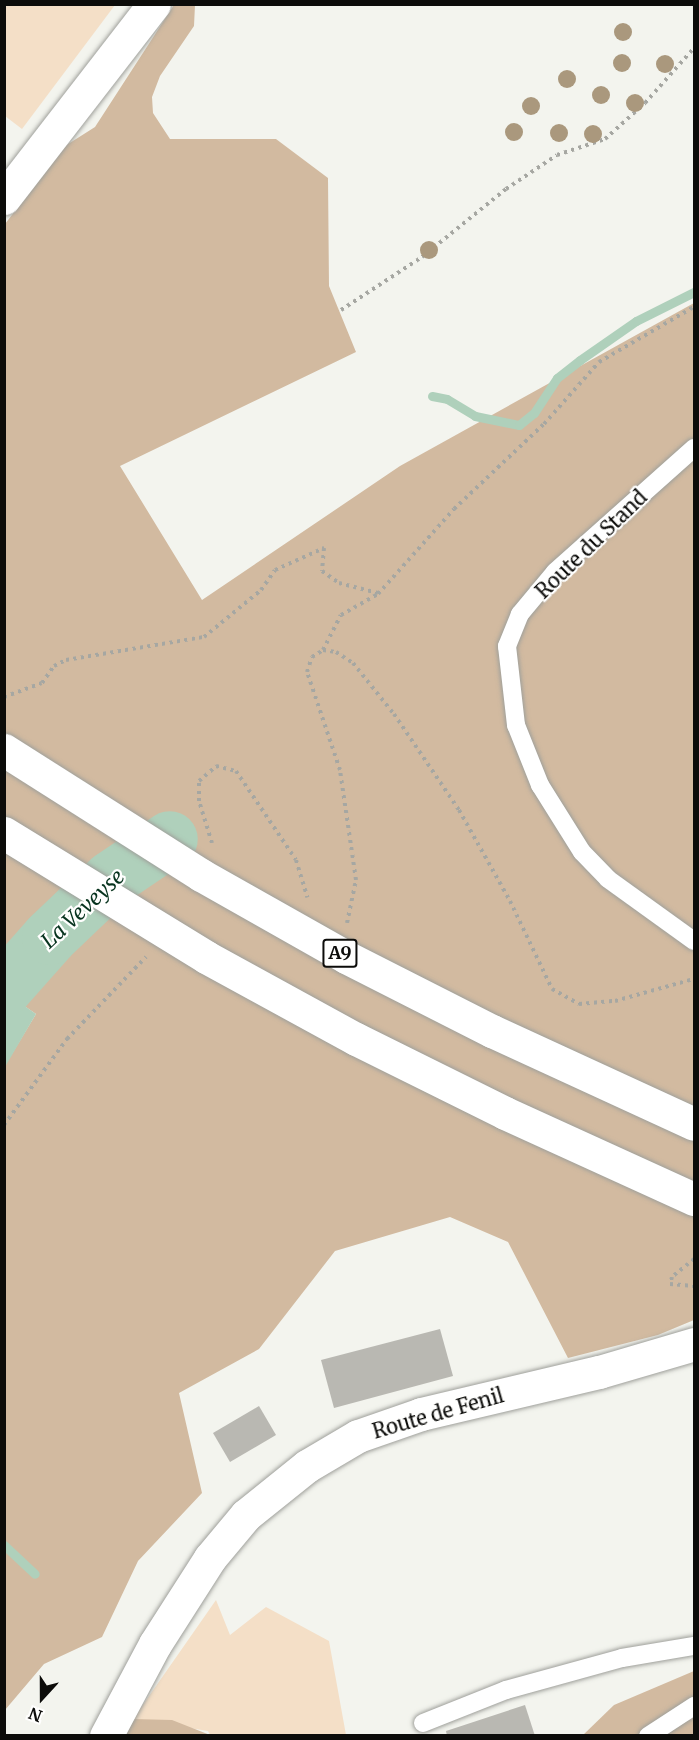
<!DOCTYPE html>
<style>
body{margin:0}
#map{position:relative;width:699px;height:1740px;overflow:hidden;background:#f3f4ee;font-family:Merriweather,serif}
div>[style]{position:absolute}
.green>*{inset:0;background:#f4dfc7}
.forest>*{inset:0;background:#d2baa0}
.water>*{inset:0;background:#afd0bb}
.stream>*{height:9px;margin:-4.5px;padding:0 4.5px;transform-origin:4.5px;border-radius:4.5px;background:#afd0bb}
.river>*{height:56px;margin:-28px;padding:0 28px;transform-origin:28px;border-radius:28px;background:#afd0bb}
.building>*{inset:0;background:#b9b8b2}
.path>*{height:4px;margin-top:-2px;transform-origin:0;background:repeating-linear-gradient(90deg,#a6a7a2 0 3px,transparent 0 7.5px)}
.roads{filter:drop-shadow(0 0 2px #9fa09b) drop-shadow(0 0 2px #9fa09b)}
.lane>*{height:18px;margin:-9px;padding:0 9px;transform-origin:9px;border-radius:9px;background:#fff}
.street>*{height:33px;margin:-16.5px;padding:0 16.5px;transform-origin:16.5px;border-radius:16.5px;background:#fff}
.secondary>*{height:33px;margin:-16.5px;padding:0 16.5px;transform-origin:16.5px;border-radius:16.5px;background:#fff}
.bridges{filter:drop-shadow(0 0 2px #9fa09b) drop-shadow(0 0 2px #9fa09b)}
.highway-bridge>*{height:33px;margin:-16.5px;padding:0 16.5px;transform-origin:16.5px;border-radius:16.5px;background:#fff}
.trees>*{width:18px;height:18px;margin:-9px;border-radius:50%;background:#aa987d}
span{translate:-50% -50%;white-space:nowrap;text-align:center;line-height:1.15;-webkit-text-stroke:4.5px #fffffe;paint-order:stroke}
.shield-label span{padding:2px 4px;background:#fffffe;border:2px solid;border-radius:4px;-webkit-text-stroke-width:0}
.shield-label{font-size:18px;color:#0c0c0a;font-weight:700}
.street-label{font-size:20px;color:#0c0c0a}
.water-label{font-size:21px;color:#07331e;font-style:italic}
.frame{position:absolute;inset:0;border:6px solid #0c0c0a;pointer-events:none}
.north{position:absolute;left:12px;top:1668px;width:60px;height:60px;-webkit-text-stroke:4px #fffffe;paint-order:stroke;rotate:201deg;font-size:16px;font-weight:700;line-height:24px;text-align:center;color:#0c0c0a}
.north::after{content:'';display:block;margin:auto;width:21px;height:27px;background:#0c0c0a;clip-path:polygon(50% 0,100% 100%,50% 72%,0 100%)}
</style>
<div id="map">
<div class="green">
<div style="clip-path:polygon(5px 4px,115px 5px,22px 129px,5px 116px)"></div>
<div style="clip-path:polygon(216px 1600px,230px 1635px,266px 1607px,329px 1641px,346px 1735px,210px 1735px,208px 1731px,133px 1719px)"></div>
</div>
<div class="forest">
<div style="clip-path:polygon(174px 5px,195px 5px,194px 26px,160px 76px,152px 97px,153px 113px,170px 139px,276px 139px,328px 178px,329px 286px,356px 352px,120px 466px,202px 600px,400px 466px,694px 303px,694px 1320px,658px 1335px,568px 1358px,508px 1242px,450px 1217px,335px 1251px,259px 1349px,179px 1393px,202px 1493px,138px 1561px,102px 1637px,44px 1664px,5px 1710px,4px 1067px,36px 1014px,4px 992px,5px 224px,65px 146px,95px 127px)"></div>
<div style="clip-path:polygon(694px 1671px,694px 1735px,582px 1736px,614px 1705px)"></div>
<div style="clip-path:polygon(133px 1719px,172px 1720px,210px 1735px,119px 1736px)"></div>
</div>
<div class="water">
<div style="clip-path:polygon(5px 992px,36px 1014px,5px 1067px)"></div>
</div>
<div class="stream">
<div style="left:432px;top:396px;width:15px;rotate:11deg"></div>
<div style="left:447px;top:399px;width:33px;rotate:31deg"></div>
<div style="left:475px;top:416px;width:45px;rotate:11.6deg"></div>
<div style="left:519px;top:425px;width:19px;rotate:-39deg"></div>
<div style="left:534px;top:413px;width:42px;rotate:-56.7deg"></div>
<div style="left:557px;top:378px;width:29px;rotate:-38deg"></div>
<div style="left:580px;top:360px;width:68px;rotate:-34.9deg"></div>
<div style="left:636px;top:321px;width:65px;rotate:-26.6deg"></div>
<div style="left:4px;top:1545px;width:42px;rotate:43.1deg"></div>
</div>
<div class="river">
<div style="left:4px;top:989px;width:69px;rotate:-48.5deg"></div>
<div style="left:50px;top:937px;width:84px;rotate:-43.6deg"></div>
<div style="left:111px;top:879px;width:71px;rotate:-34.1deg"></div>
</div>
<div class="building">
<div style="clip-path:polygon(440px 1329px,453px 1376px,334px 1408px,321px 1360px)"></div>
<div style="clip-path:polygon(259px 1406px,276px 1435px,230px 1462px,213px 1433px)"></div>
<div style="clip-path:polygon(525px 1705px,535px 1736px,447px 1736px,446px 1731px)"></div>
</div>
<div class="path">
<div style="left:341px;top:310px;width:97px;rotate:-33.2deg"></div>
<div style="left:422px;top:257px;width:108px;rotate:-39deg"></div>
<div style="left:506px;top:189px;width:61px;rotate:-33.7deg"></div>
<div style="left:557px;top:155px;width:51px;rotate:-18.4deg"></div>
<div style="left:605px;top:139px;width:54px;rotate:-42deg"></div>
<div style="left:645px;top:103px;width:74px;rotate:-48.3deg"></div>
<div style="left:323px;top:650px;width:13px;rotate:9deg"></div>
<div style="left:336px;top:652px;width:20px;rotate:33deg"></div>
<div style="left:353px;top:663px;width:65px;rotate:51.2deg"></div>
<div style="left:394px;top:714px;width:116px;rotate:55.9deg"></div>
<div style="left:459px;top:810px;width:104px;rotate:60.7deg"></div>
<div style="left:510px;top:901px;width:98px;rotate:64.5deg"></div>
<div style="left:552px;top:989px;width:31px;rotate:29deg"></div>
<div style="left:579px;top:1004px;width:36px;rotate:-5deg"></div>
<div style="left:615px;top:1001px;width:82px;rotate:-15.6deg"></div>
<div style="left:4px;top:697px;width:40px;rotate:-20.2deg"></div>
<div style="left:42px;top:683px;width:21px;rotate:-55deg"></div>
<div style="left:54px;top:666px;width:13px;rotate:-27deg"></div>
<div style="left:66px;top:660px;width:140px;rotate:-9.5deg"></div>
<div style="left:204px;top:637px;width:74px;rotate:-39.5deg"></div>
<div style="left:261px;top:590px;width:24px;rotate:-55deg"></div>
<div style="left:275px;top:570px;width:54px;rotate:-24.2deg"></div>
<div style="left:324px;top:548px;width:23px;rotate:95deg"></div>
<div style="left:322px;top:571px;width:21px;rotate:35deg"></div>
<div style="left:339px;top:583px;width:40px;rotate:14.4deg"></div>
<div style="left:212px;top:843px;width:44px;rotate:-107.2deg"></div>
<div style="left:199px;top:801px;width:20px;rotate:-90deg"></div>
<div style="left:199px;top:781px;width:23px;rotate:-41deg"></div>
<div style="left:216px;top:766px;width:21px;rotate:14deg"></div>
<div style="left:236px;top:771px;width:107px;rotate:56deg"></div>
<div style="left:296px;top:860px;width:39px;rotate:73deg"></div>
<div style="left:347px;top:923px;width:44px;rotate:-78.2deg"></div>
<div style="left:356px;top:880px;width:111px;rotate:-98.3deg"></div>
<div style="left:340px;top:770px;width:103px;rotate:-108.6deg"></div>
<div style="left:307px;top:672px;width:16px;rotate:-72deg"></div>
<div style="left:312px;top:657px;width:13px;rotate:-32deg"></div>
<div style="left:323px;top:650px;width:39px;rotate:-63deg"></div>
<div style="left:341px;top:615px;width:43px;rotate:-29.6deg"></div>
<div style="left:378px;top:594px;width:114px;rotate:-48.2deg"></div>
<div style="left:454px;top:509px;width:124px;rotate:-43.4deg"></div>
<div style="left:544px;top:424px;width:83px;rotate:-48.4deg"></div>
<div style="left:599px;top:362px;width:110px;rotate:-30.1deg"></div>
<div style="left:4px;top:1125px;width:107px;rotate:-53.8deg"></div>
<div style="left:67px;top:1039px;width:114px;rotate:-46.1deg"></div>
<div style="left:694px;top:1259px;width:28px;rotate:141deg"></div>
<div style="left:672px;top:1277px;width:7px;rotate:106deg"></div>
<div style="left:670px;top:1284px;width:24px;rotate:5deg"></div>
</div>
<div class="roads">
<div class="lane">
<div style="left:694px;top:448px;width:186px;rotate:138.3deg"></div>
<div style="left:555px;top:572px;width:55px;rotate:129.8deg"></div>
<div style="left:520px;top:614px;width:35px;rotate:112deg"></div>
<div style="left:507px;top:646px;width:80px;rotate:83.5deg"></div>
<div style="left:516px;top:725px;width:65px;rotate:68.2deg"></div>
<div style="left:540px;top:785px;width:79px;rotate:57.9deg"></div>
<div style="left:582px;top:852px;width:37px;rotate:46deg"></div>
<div style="left:608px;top:879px;width:106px;rotate:35.8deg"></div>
<div style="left:423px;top:1723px;width:89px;rotate:-21.7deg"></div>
<div style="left:506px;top:1690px;width:120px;rotate:-15.4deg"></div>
<div style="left:622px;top:1658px;width:73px;rotate:-9.5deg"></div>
<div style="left:648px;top:1736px;width:55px;rotate:-33.1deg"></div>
</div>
<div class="street">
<div style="left:4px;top:198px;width:245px;rotate:-52.3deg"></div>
</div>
<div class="secondary">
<div style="left:106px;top:1736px;width:104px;rotate:-62deg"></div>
<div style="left:155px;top:1644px;width:102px;rotate:-57.4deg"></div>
<div style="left:210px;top:1558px;width:56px;rotate:-50.1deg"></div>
<div style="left:246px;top:1515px;width:78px;rotate:-38.8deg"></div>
<div style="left:307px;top:1466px;width:59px;rotate:-30.5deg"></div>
<div style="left:358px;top:1436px;width:67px;rotate:-19.2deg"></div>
<div style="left:421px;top:1414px;width:183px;rotate:-13.3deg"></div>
<div style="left:599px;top:1372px;width:99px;rotate:-16.4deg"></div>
</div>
</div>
<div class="bridges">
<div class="highway-bridge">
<div style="left:4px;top:750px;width:233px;rotate:32.4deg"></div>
<div style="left:201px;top:875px;width:167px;rotate:29.5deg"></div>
<div style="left:346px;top:957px;width:164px;rotate:26.9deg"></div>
<div style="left:492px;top:1031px;width:222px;rotate:24.7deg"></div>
<div style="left:4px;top:833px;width:237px;rotate:31.5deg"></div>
<div style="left:206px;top:957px;width:171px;rotate:28.7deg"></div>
<div style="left:356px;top:1039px;width:166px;rotate:26.4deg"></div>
<div style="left:505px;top:1113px;width:208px;rotate:24.5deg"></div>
</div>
</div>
<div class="trees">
<div style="left:623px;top:32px"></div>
<div style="left:622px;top:63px"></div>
<div style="left:665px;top:64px"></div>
<div style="left:567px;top:79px"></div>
<div style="left:601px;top:95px"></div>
<div style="left:635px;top:103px"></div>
<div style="left:531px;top:106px"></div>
<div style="left:514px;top:132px"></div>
<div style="left:559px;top:133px"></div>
<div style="left:593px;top:134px"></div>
<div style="left:429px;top:250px"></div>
</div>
<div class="shield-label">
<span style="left:340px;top:953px">A9</span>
</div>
<div class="street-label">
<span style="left:591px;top:544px;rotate:-44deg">Route du Stand</span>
<span style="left:438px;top:1413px;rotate:-16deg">Route de Fenil</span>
</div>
<div class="water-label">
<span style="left:83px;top:909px;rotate:-43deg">La Veveyse</span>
</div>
<div class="frame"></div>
<div class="north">N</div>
</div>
